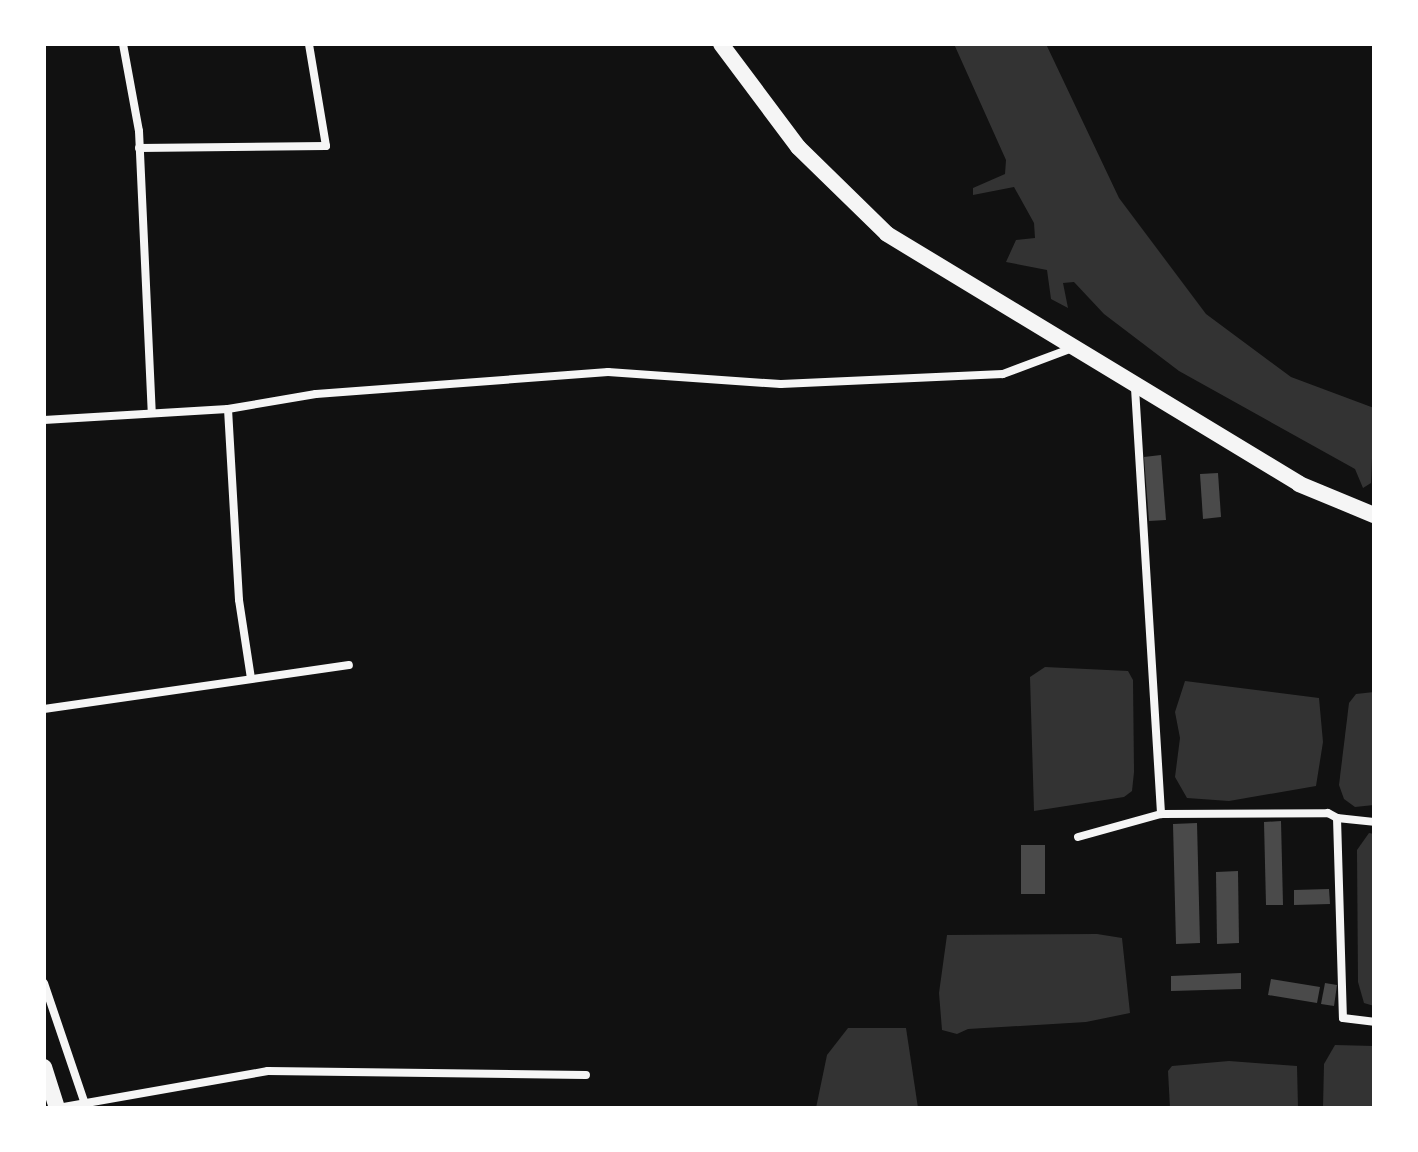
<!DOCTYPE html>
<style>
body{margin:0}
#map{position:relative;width:1418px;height:1152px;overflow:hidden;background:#111;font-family:"PT Sans Narrow",sans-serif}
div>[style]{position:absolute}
.water>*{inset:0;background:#333}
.building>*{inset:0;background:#4a4a4a}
.minor>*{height:8px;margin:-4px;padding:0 4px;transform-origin:4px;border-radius:4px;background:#f5f5f5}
.primary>*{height:16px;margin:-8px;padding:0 8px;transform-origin:8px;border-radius:8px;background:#f5f5f5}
span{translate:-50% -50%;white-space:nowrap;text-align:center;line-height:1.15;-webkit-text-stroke:7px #fff;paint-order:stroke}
.frame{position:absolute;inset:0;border:46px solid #fff;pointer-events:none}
</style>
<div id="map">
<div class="water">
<div style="clip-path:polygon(954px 44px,1046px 44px,1119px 198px,1206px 314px,1291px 377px,1374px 408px,1371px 483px,1363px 488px,1355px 469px,1179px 371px,1104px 314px,1074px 282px,1063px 283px,1068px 308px,1051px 299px,1047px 270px,1006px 262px,1016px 240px,1035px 238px,1034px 223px,1014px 187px,973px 195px,973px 188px,1005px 174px,1006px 160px)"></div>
<div style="clip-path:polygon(1045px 667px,1128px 671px,1133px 680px,1134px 772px,1132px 791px,1124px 797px,1034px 811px,1030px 677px)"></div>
<div style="clip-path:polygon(1185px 681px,1319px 698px,1323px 742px,1316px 786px,1229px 801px,1187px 798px,1175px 777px,1180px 738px,1175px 712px)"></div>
<div style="clip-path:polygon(1374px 692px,1374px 805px,1355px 807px,1344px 799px,1339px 785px,1349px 703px,1356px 694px)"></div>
<div style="clip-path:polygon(1369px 833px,1374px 834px,1374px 1006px,1364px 1003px,1358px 982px,1357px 850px)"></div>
<div style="clip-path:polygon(1097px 934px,1122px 938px,1130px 1013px,1086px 1022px,968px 1029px,957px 1034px,942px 1030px,939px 993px,947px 935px)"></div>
<div style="clip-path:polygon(848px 1028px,906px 1028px,918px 1108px,816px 1108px,827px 1055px)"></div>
<div style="clip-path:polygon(1335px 1045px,1374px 1046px,1374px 1108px,1323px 1108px,1324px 1064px)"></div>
<div style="clip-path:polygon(1229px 1061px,1297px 1066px,1298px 1108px,1170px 1108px,1168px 1071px,1172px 1066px)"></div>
</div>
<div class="building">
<div style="clip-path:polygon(1161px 455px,1166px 520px,1149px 521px,1144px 457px)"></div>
<div style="clip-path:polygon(1218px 473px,1221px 517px,1203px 519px,1200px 474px)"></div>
<div style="clip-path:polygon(1281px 821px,1283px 905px,1266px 905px,1264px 822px)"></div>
<div style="clip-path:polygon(1197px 823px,1200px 943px,1176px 944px,1173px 824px)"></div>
<div style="clip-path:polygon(1021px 845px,1045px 845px,1045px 894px,1021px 894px)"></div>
<div style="clip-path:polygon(1238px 871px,1239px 943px,1217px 944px,1216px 872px)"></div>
<div style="clip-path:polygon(1329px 889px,1330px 904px,1294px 905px,1294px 890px)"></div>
<div style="clip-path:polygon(1241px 973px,1241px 989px,1171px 991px,1171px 976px)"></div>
<div style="clip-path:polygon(1271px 979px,1320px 987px,1317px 1003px,1268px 995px)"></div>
<div style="clip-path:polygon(1325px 983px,1337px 985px,1334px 1006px,1321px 1004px)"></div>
</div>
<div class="minor">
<div style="left:123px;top:44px;width:88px;rotate:79.6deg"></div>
<div style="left:139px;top:131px;width:282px;rotate:87.4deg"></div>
<div style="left:139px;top:148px;width:187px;rotate:-0.6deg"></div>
<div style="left:326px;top:146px;width:103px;rotate:-99.5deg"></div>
<div style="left:1135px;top:388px;width:427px;rotate:86.5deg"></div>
<div style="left:228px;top:409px;width:191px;rotate:86.7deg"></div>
<div style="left:239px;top:600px;width:79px;rotate:81.3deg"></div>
<div style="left:44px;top:420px;width:184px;rotate:-3.4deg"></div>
<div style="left:228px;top:409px;width:89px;rotate:-9.7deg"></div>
<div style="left:316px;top:394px;width:293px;rotate:-4.3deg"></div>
<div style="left:608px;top:372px;width:173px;rotate:4deg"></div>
<div style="left:781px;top:384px;width:222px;rotate:-2.6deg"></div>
<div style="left:1003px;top:374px;width:72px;rotate:-20.5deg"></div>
<div style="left:44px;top:709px;width:308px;rotate:-8.2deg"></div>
<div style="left:1337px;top:818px;width:37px;rotate:6deg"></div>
<div style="left:1078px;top:837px;width:86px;rotate:-15.5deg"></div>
<div style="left:1161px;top:814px;width:167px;rotate:-0.3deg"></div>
<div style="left:1328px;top:813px;width:10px;rotate:29deg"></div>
<div style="left:1337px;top:818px;width:200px;rotate:88.3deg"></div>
<div style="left:1343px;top:1018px;width:31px;rotate:7deg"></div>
<div style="left:44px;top:983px;width:131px;rotate:71.3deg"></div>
<div style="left:58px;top:1108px;width:213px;rotate:-10deg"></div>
<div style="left:268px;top:1071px;width:318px;rotate:0.7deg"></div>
</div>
<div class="primary">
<div style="left:721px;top:44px;width:129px;rotate:53.2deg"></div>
<div style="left:798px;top:147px;width:124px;rotate:44.3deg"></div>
<div style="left:887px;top:234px;width:482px;rotate:31.2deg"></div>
<div style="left:1299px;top:484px;width:81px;rotate:22.5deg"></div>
<div style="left:44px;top:1067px;width:43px;rotate:72.4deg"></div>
</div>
<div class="frame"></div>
</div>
